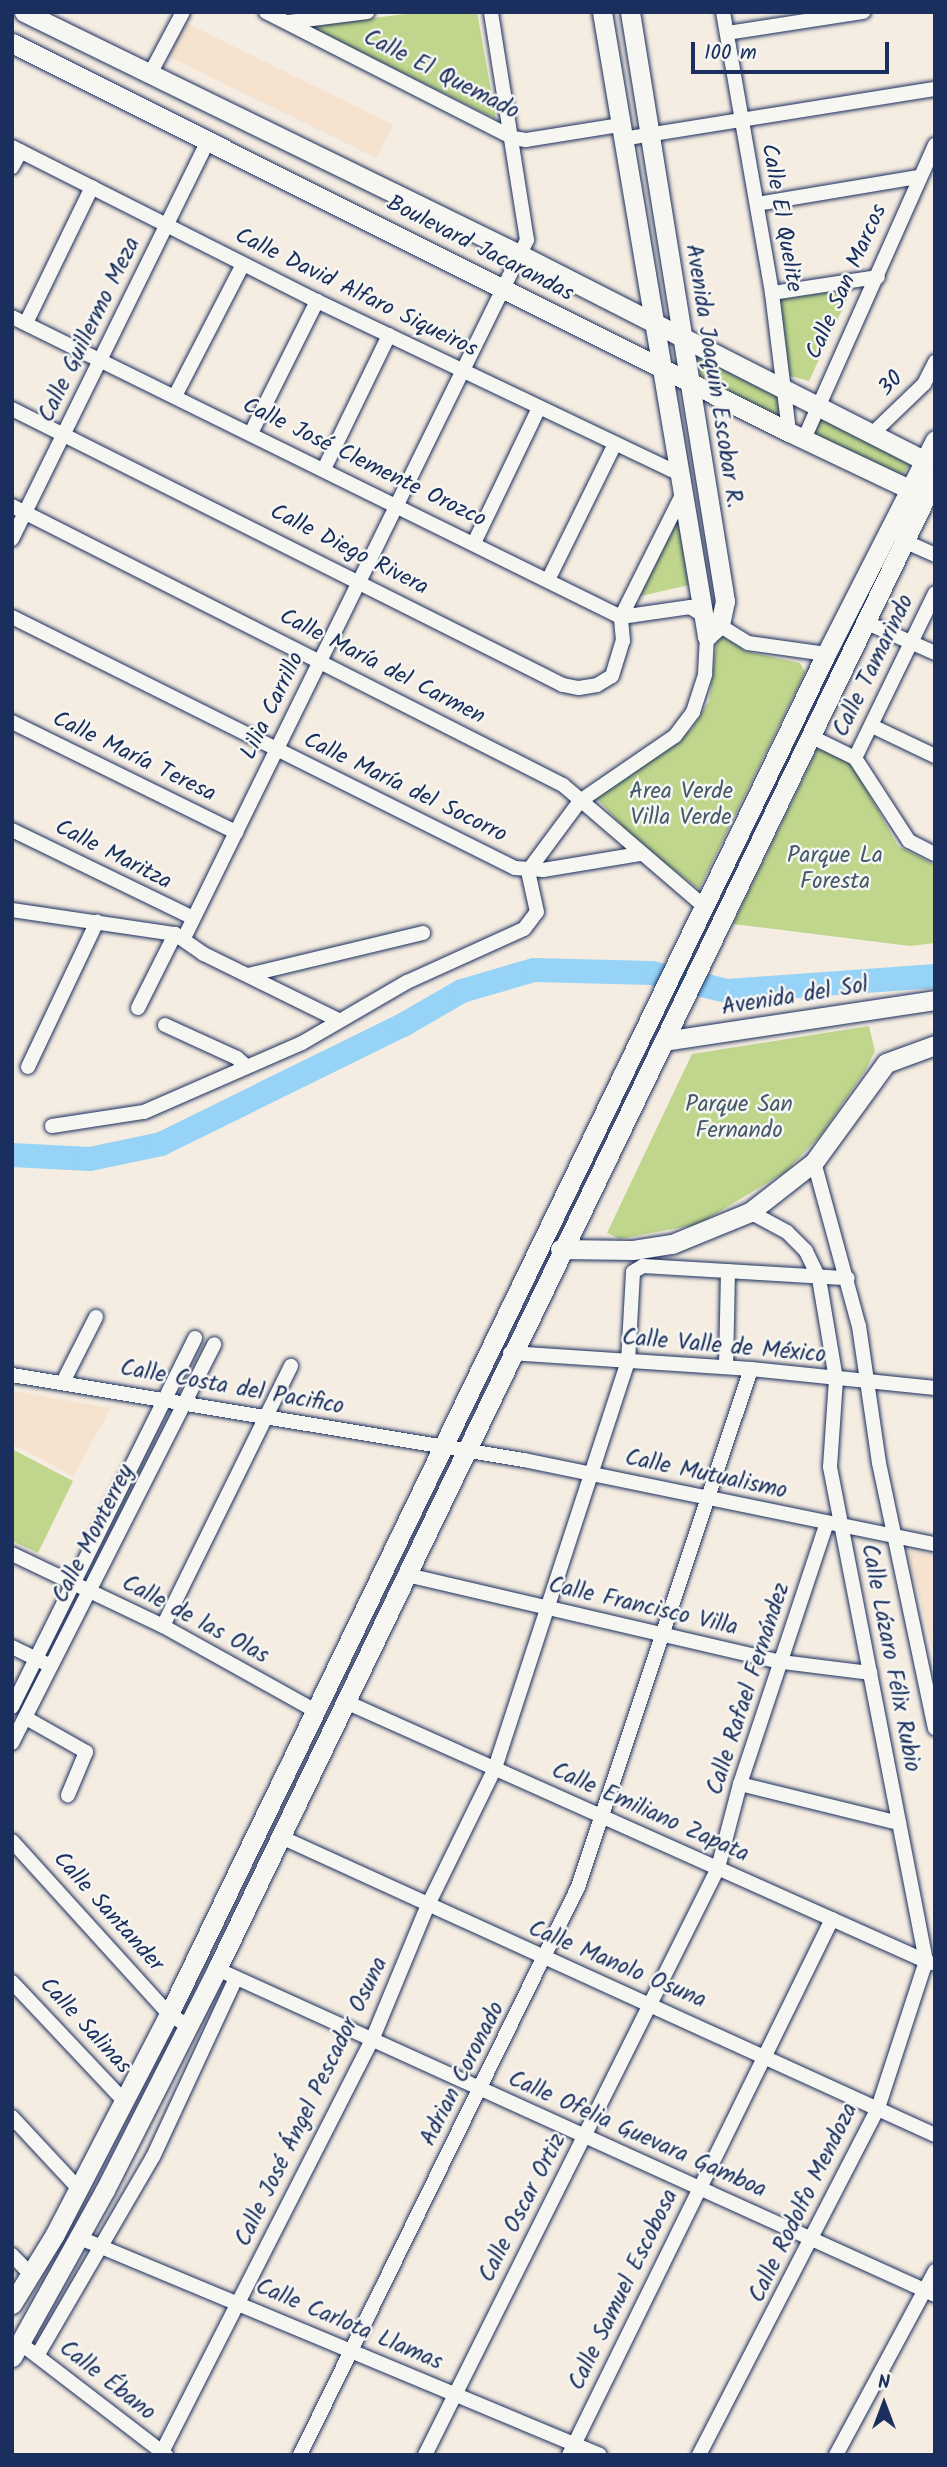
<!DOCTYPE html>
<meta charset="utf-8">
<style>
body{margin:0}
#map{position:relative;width:947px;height:2467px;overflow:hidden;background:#f6ede2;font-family:Kalam,sans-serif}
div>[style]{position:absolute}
.built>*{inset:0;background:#f5e2cf}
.green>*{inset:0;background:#bfd68c}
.river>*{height:24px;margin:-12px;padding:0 12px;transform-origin:12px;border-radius:12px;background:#97d2f7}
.roads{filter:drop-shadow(0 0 2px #1b2f5e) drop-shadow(0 0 2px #1b2f5e)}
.street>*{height:14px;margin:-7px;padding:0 7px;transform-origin:7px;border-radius:7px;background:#f6f6f2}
.secondary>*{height:19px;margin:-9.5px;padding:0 9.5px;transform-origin:9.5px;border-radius:9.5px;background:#f6f6f2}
span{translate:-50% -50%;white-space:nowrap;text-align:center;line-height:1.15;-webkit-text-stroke:5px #f6f6f2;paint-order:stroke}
.street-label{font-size:23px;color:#1b2f5e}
.park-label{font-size:23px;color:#44596a}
.frame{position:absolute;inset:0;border:14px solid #1b2f5e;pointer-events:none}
.north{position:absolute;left:849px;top:2369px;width:70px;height:70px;-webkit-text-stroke:5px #f6f6f2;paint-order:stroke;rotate:0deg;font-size:19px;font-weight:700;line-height:28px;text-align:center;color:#1b2f5e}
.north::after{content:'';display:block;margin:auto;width:24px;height:32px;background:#1b2f5e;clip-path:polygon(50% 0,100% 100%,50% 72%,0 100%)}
.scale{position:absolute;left:691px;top:42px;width:198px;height:32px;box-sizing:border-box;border:4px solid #1b2f5e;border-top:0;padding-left:9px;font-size:21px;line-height:24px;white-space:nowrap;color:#1b2f5e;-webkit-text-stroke:5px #f6f6f2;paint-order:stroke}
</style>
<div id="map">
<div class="built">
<div style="clip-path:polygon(183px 21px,393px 125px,376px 158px,166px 55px)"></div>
<div style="clip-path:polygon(12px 1391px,111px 1408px,73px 1476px,12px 1444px)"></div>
<div style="clip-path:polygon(907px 1550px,935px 1555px,935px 1658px)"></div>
</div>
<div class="green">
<div style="clip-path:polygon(422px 12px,477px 12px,496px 119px,308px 26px)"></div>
<div style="clip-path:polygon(852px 288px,809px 381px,790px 376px,779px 300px)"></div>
<div style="clip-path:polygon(696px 352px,776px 393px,781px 419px,700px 376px)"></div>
<div style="clip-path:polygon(819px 413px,911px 462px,901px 477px,814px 433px)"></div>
<div style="clip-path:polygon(675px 499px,689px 585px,628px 599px)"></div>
<div style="clip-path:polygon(718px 633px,745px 651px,800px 663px,805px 672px,699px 889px,637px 841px,596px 798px,691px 730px,709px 701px)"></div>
<div style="clip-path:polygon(818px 748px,851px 762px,898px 846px,935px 865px,935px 943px,910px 946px,733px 924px)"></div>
<div style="clip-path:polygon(869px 1026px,875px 1051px,865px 1071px,819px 1137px,785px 1172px,699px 1224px,620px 1239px,607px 1233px,692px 1054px)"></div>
<div style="clip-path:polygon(12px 1449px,73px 1481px,38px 1553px,12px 1541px)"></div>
</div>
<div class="river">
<div style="left:12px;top:1155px;width:78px;rotate:2.9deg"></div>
<div style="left:90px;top:1159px;width:73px;rotate:-11.9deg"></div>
<div style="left:161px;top:1144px;width:270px;rotate:-26.2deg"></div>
<div style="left:403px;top:1025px;width:68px;rotate:-30deg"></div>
<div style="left:462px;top:991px;width:75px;rotate:-16.3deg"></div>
<div style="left:534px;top:970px;width:118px;rotate:1.5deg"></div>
<div style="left:652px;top:973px;width:77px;rotate:13.5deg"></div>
<div style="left:727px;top:991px;width:209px;rotate:-4.1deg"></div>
</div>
<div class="roads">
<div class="street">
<div style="left:266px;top:12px;width:277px;rotate:27deg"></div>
<div style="left:513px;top:138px;width:13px;rotate:9deg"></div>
<div style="left:526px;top:140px;width:95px;rotate:-9.1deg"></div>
<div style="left:723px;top:12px;width:285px;rotate:80.1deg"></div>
<div style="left:772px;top:293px;width:140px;rotate:83deg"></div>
<div style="left:289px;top:22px;width:79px;rotate:-7.3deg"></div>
<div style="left:727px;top:33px;width:138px;rotate:-8.8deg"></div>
<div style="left:150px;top:74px;width:70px;rotate:-62deg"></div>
<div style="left:622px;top:139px;width:317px;rotate:-9.1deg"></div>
<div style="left:12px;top:147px;width:342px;rotate:26.8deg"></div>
<div style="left:317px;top:301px;width:403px;rotate:25.5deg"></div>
<div style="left:12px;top:167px;width:18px;rotate:-61deg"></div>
<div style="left:757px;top:204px;width:163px;rotate:-9.5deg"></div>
<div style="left:772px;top:293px;width:107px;rotate:-8.6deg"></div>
<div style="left:12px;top:317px;width:679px;rotate:26.23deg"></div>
<div style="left:621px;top:617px;width:70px;rotate:-8.2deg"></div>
<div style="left:690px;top:607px;width:68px;rotate:31.8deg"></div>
<div style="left:748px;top:643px;width:79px;rotate:8deg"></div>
<div style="left:26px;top:323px;width:151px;rotate:-64.1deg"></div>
<div style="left:175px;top:396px;width:148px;rotate:-62.7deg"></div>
<div style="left:12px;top:409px;width:616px;rotate:26.61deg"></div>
<div style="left:563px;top:685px;width:16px;rotate:11deg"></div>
<div style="left:579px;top:688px;width:18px;rotate:-9deg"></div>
<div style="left:597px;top:685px;width:17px;rotate:-31deg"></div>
<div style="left:612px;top:676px;width:37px;rotate:-73deg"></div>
<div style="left:623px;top:641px;width:24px;rotate:-95deg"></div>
<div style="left:621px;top:617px;width:139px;rotate:-63.4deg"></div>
<div style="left:251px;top:433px;width:148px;rotate:-63.4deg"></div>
<div style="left:872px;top:434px;width:72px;rotate:-43.9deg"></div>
<div style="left:924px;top:384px;width:25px;rotate:-63deg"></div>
<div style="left:804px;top:439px;width:322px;rotate:-66deg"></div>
<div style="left:324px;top:469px;width:149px;rotate:-64.1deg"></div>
<div style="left:12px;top:506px;width:618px;rotate:26.86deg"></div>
<div style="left:563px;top:785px;width:189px;rotate:40.7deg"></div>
<div style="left:12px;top:539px;width:444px;rotate:-63.8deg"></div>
<div style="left:904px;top:541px;width:34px;rotate:24deg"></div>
<div style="left:474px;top:543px;width:150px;rotate:-64.3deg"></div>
<div style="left:548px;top:580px;width:152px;rotate:-63.8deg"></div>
<div style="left:12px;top:617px;width:562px;rotate:26.52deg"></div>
<div style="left:515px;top:868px;width:28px;rotate:4deg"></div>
<div style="left:543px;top:870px;width:98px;rotate:-9.4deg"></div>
<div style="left:865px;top:622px;width:77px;rotate:23.9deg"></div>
<div style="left:12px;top:722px;width:250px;rotate:26.2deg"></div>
<div style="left:872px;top:726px;width:70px;rotate:25.5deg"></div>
<div style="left:810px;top:736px;width:50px;rotate:26.1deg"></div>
<div style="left:855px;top:758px;width:183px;rotate:-64.1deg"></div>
<div style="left:855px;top:758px;width:99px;rotate:57deg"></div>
<div style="left:909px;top:841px;width:29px;rotate:27deg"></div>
<div style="left:12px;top:830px;width:201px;rotate:25.9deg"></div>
<div style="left:12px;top:910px;width:165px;rotate:8.4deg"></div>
<div style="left:175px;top:934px;width:35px;rotate:35deg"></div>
<div style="left:204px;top:954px;width:149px;rotate:26.2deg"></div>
<div style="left:184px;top:938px;width:778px;rotate:-63.83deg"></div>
<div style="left:527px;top:240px;width:231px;rotate:-99deg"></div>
<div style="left:248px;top:975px;width:180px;rotate:-13.5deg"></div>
<div style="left:138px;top:1008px;width:83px;rotate:-63.4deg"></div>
<div style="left:165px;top:1025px;width:79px;rotate:24.6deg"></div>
<div style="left:237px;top:1058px;width:12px;rotate:42deg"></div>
<div style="left:28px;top:1067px;width:161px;rotate:-64.6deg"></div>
<div style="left:52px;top:1126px;width:93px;rotate:-8.7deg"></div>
<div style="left:144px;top:1112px;width:172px;rotate:-23.6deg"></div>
<div style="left:302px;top:1043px;width:121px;rotate:-30.2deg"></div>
<div style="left:407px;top:982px;width:128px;rotate:-24.4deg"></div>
<div style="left:524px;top:929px;width:21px;rotate:-53deg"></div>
<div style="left:537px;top:912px;width:42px;rotate:-102.4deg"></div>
<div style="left:528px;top:871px;width:87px;rotate:-53.4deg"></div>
<div style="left:580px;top:801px;width:115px;rotate:-34.4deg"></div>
<div style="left:675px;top:736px;width:30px;rotate:-53deg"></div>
<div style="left:693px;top:712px;width:40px;rotate:-72deg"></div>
<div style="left:705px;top:674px;width:38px;rotate:-87deg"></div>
<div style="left:814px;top:1162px;width:170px;rotate:74.7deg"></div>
<div style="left:859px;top:1326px;width:138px;rotate:81.7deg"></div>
<div style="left:879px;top:1463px;width:271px;rotate:78.1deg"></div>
<div style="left:510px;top:1353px;width:242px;rotate:3.8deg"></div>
<div style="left:751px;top:1369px;width:185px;rotate:5.9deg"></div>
<div style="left:726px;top:1367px;width:96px;rotate:-88.8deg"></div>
<div style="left:12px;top:1375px;width:519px;rotate:9.43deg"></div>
<div style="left:524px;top:1460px;width:419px;rotate:11.6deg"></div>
<div style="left:63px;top:1382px;width:73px;rotate:-63.1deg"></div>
<div style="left:12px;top:1554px;width:167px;rotate:25.5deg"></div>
<div style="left:163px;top:1626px;width:175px;rotate:29.1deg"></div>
<div style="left:407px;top:1575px;width:385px;rotate:13.1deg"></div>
<div style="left:782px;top:1662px;width:89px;rotate:7.1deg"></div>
<div style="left:163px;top:1626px;width:290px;rotate:-63.8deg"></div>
<div style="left:12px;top:1647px;width:37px;rotate:26deg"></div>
<div style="left:346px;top:1702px;width:640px;rotate:24.08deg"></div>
<div style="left:12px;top:1707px;width:412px;rotate:-63.6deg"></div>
<div style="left:26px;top:1718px;width:69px;rotate:29.5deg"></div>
<div style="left:86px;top:1752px;width:47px;rotate:112.7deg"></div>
<div style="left:12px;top:1743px;width:447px;rotate:-63.1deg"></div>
<div style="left:740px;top:1784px;width:164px;rotate:13.8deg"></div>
<div style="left:281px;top:1837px;width:719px;rotate:24.5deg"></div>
<div style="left:12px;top:1841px;width:234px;rotate:47.8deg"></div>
<div style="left:169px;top:2014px;width:22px;rotate:32deg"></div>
<div style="left:217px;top:1969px;width:789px;rotate:24.42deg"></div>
<div style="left:12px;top:1982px;width:163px;rotate:46.7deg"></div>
<div style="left:12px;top:2117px;width:97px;rotate:47.1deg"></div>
<div style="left:80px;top:2238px;width:563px;rotate:22.65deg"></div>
<div style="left:12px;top:2255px;width:28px;rotate:46deg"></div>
<div style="left:20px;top:2343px;width:184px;rotate:37.5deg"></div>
<div style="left:37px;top:2356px;width:230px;rotate:-59.8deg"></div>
<div style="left:153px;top:2157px;width:197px;rotate:-65.1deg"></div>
<div style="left:162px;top:2452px;width:462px;rotate:-63deg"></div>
<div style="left:372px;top:2040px;width:144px;rotate:-67.5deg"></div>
<div style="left:427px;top:1907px;width:155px;rotate:-63.9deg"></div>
<div style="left:495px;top:1768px;width:427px;rotate:-71.9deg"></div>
<div style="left:628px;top:1362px;width:90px;rotate:-86.8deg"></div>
<div style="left:633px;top:1272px;width:12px;rotate:-31deg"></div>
<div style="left:643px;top:1266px;width:205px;rotate:3.4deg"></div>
<div style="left:300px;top:2455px;width:632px;rotate:-63.92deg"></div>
<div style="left:578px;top:1887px;width:546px;rotate:-71.53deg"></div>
<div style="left:425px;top:2455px;width:656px;rotate:-63.47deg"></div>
<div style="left:718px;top:1868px;width:87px;rotate:-75.3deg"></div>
<div style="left:740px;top:1784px;width:273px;rotate:-71.6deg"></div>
<div style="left:569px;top:2455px;width:597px;rotate:-63.86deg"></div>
<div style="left:699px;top:2455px;width:390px;rotate:-62.7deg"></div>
<div style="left:878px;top:2108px;width:155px;rotate:-71.9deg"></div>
<div style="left:926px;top:1961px;width:503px;rotate:-101deg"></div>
<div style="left:830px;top:1467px;width:88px;rotate:-86.1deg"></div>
<div style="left:836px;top:1379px;width:102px;rotate:-99.6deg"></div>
<div style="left:819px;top:1278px;width:30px;rotate:-116deg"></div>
<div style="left:806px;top:1251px;width:27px;rotate:-135deg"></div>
<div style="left:787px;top:1232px;width:42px;rotate:-151.6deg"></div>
<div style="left:836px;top:2455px;width:209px;rotate:-61.7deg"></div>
</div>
<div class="secondary">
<div style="left:24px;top:12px;width:553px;rotate:26.06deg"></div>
<div style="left:521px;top:255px;width:463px;rotate:27deg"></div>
<div style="left:602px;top:12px;width:633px;rotate:80.45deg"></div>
<div style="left:630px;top:12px;width:597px;rotate:80.84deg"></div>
<div style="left:725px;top:601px;width:24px;rotate:102deg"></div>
<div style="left:720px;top:624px;width:18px;rotate:137deg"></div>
<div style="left:12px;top:43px;width:869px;rotate:26.59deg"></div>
<div style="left:789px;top:432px;width:135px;rotate:25.4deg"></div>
<div style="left:911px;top:490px;width:13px;rotate:13deg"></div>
<div style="left:664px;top:1041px;width:274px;rotate:-8.6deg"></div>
<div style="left:560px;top:1249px;width:73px;rotate:0.8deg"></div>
<div style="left:633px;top:1250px;width:39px;rotate:-9deg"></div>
<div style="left:672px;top:1244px;width:84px;rotate:-22.3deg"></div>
<div style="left:750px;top:1212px;width:81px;rotate:-38deg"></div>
<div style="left:814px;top:1162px;width:122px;rotate:-54deg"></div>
<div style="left:886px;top:1063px;width:52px;rotate:-20.2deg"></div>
<div style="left:12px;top:2304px;width:82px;rotate:-58.4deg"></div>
<div style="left:55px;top:2234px;width:248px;rotate:-62.6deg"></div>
<div style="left:169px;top:2014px;width:1510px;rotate:-64.22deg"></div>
<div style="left:826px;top:654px;width:240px;rotate:-63deg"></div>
<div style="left:12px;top:2357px;width:191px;rotate:-60.9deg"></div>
<div style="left:105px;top:2190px;width:248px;rotate:-63.1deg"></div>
<div style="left:217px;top:1969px;width:1655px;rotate:-64.29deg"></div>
</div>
</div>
<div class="street-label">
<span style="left:441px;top:75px;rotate:27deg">Calle El Quemado</span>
<span style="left:781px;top:218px;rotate:80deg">Calle El Quelite</span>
<span style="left:480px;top:249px;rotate:27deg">Boulevard Jacarandas</span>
<span style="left:847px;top:282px;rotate:-66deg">Calle San Marcos</span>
<span style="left:356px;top:293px;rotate:26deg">Calle David Alfaro Siqueiros</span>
<span style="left:90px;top:330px;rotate:-64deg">Calle Guillermo Meza</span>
<span style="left:713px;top:376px;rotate:81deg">Avenida Joaquín Escobar R.</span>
<span style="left:891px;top:384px;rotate:-44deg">30</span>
<span style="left:364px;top:463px;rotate:26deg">Calle José Clemente Orozco</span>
<span style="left:349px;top:550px;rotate:27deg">Calle Diego Rivera</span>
<span style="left:874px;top:666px;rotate:-64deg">Calle Tamarindo</span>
<span style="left:382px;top:667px;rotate:27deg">Calle María del Carmen</span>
<span style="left:273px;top:706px;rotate:-64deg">Lilia Carrillo</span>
<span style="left:134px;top:757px;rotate:26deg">Calle María Teresa</span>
<span style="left:405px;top:788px;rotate:26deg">Calle María del Socorro</span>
<span style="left:113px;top:855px;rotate:27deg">Calle Maritza</span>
<span style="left:795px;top:997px;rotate:-9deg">Avenida del Sol</span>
<span style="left:724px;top:1347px;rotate:5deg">Calle Valle de México</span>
<span style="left:232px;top:1388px;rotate:10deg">Calle Costa del Pacifico</span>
<span style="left:706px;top:1475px;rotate:12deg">Calle Mutualismo</span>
<span style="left:94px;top:1534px;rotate:-63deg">Calle Monterrey</span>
<span style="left:643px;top:1607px;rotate:13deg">Calle Francisco Villa</span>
<span style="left:195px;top:1620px;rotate:28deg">Calle de las Olas</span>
<span style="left:890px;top:1658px;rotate:79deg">Calle Lázaro Félix Rubio</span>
<span style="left:749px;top:1689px;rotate:-72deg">Calle Rafael Fernández</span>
<span style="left:650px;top:1813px;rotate:24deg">Calle Emiliano Zapata</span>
<span style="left:108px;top:1912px;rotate:48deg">Calle Santander</span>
<span style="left:617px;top:1965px;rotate:23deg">Calle Manolo Osuna</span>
<span style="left:85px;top:2026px;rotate:47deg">Calle Salinas</span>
<span style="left:463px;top:2074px;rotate:-63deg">Adrian Coronado</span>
<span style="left:312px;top:2102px;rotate:-64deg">Calle José Ángel Pescador Osuna</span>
<span style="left:637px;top:2135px;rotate:24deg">Calle Ofelia Guevara Gamboa</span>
<span style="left:804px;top:2203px;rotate:-64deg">Calle Rodolfo Mendoza</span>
<span style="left:523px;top:2208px;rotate:-63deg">Calle Oscar Ortiz</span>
<span style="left:624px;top:2290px;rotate:-64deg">Calle Samuel Escobosa</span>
<span style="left:349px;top:2325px;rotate:23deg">Calle Carlota Llamas</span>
<span style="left:107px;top:2381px;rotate:38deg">Calle Ébano</span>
</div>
<div class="park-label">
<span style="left:681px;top:805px">Area Verde<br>Villa Verde</span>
<span style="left:835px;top:869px">Parque La<br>Foresta</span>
<span style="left:739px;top:1118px">Parque San<br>Fernando</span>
</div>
<div class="frame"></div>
<div class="north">N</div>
<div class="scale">100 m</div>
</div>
